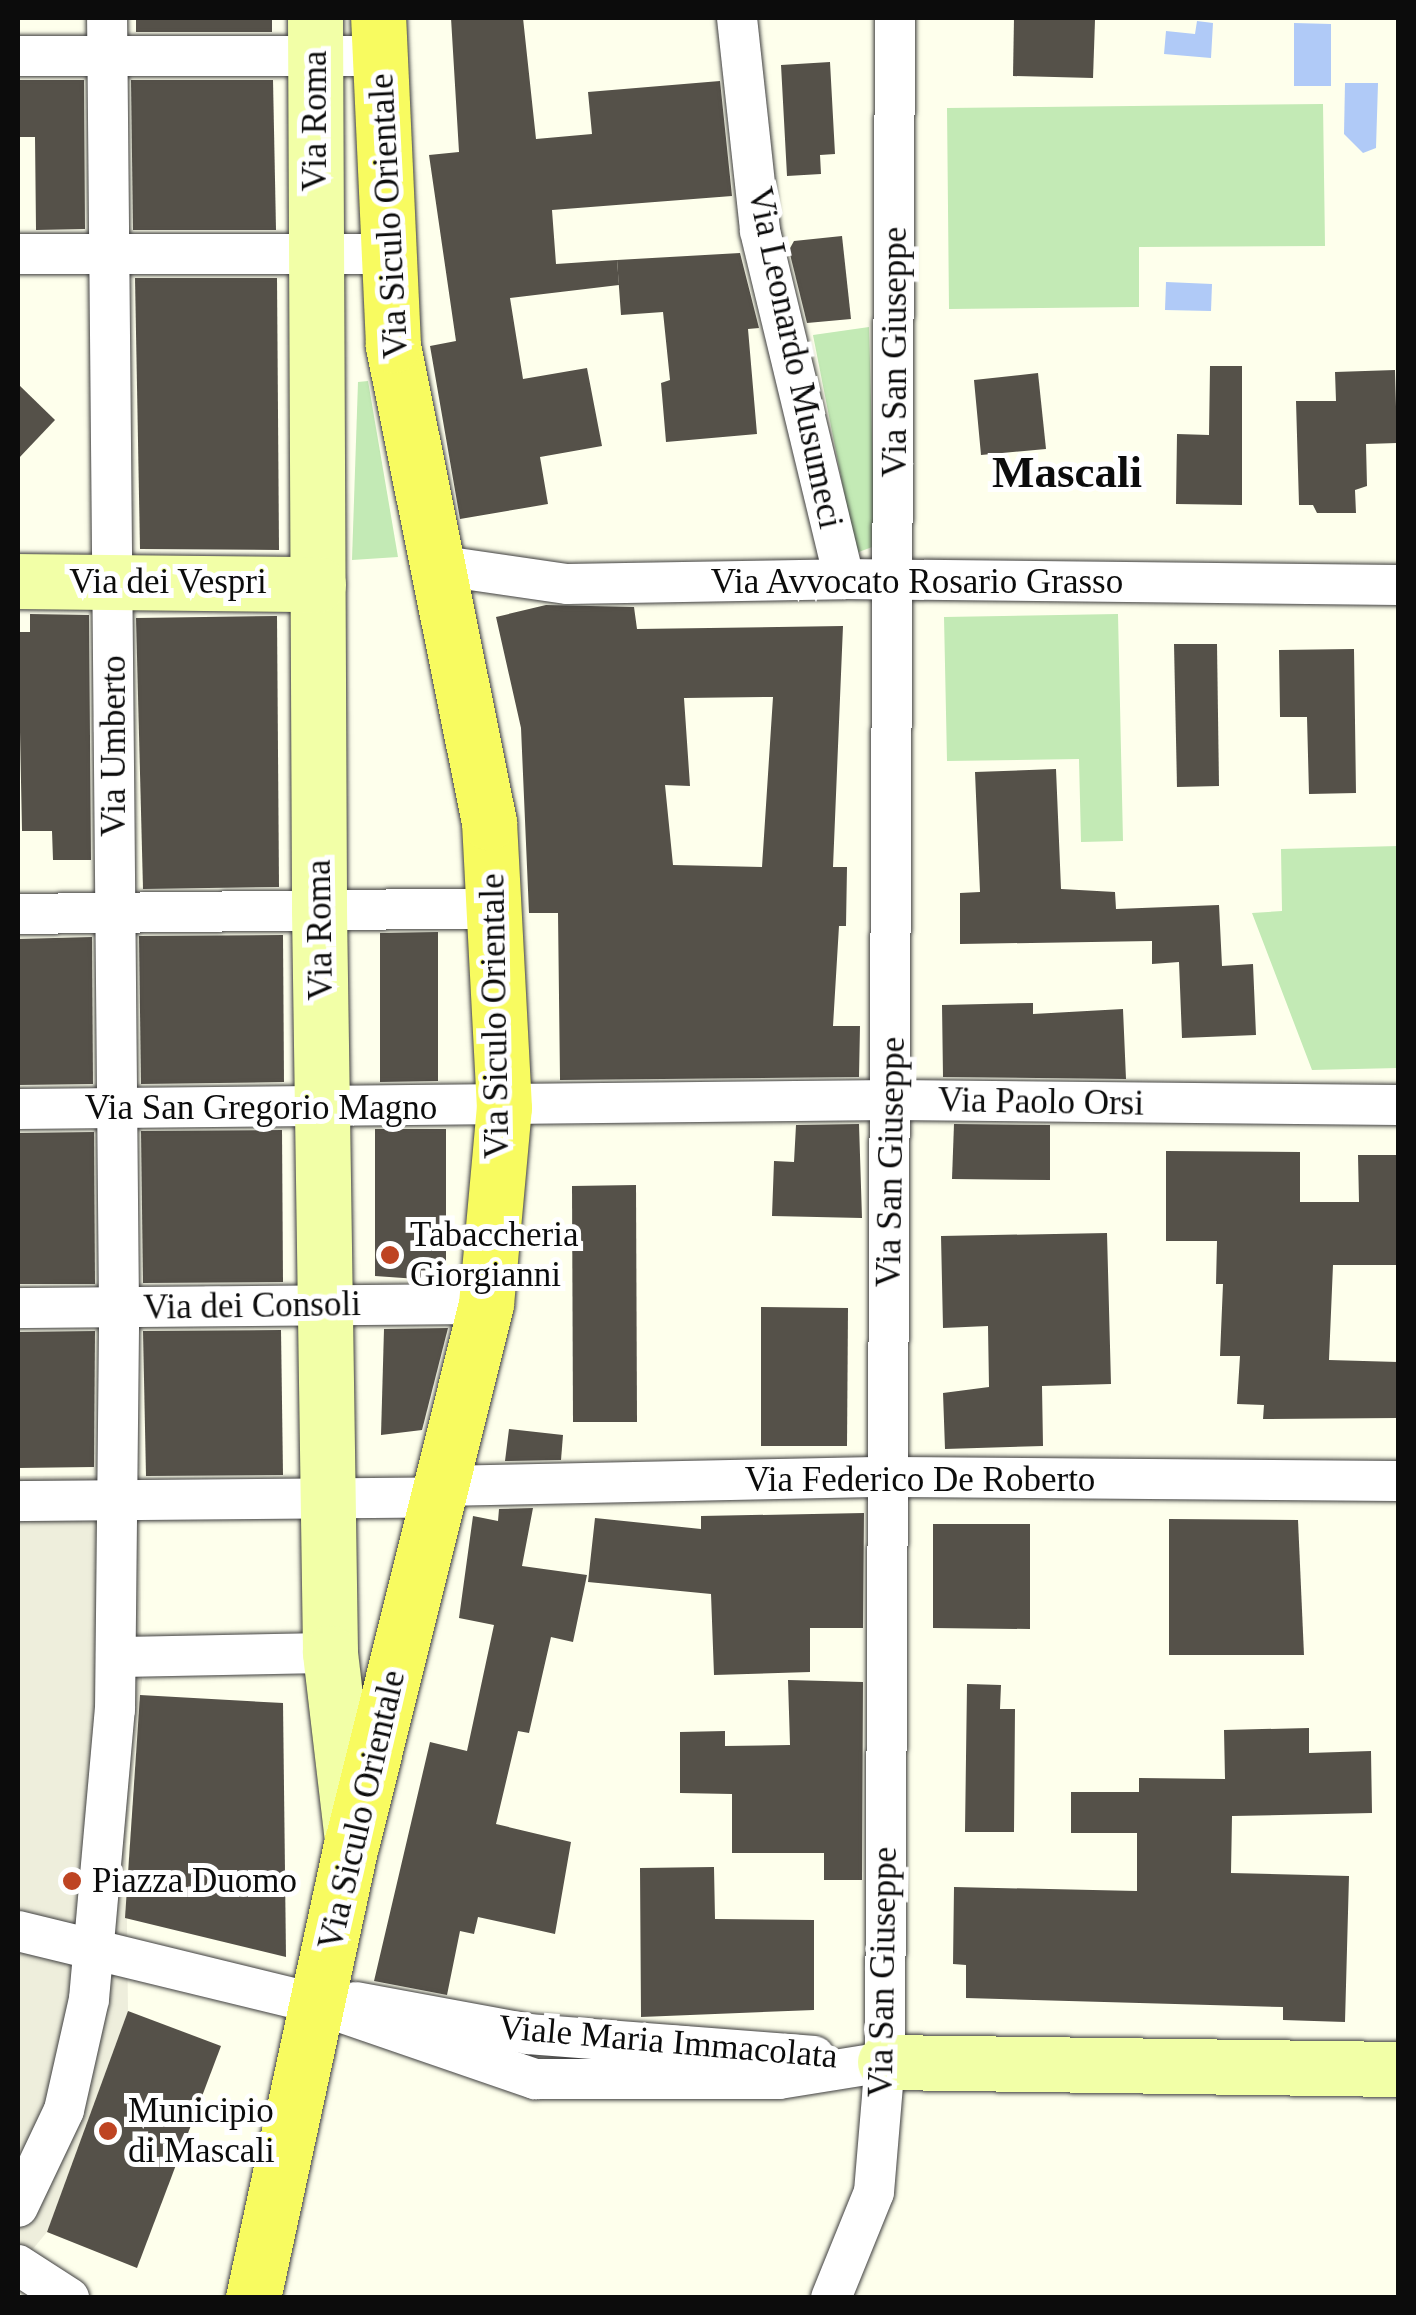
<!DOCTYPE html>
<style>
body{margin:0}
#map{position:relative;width:1416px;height:2315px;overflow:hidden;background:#feffec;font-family:"Times New Roman",serif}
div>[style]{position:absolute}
.green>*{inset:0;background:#c3eab5}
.plaza>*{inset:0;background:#eeeedc}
.water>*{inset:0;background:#b0caf7}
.building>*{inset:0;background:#555149}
.roads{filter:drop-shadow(0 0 2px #3f3f3f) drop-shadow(0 0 2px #3f3f3f)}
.street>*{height:40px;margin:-20px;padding:0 20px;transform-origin:20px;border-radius:20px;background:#fff}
.secondary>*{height:55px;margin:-27.5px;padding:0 27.5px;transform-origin:27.5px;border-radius:27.5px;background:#f2ffa7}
.primary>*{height:55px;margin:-27.5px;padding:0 27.5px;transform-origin:27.5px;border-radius:27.5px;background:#f8fb60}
.dots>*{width:28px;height:28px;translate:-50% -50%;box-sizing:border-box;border:5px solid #fff;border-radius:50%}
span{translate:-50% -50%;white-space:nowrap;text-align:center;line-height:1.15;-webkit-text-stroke:10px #fff;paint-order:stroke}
.street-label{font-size:35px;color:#0c0c0c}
.poi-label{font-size:35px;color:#0c0c0c}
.left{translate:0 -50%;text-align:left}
.district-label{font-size:45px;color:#0c0c0c;font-weight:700}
.frame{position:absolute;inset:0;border:20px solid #0c0c0c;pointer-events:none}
</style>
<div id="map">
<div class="green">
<div style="clip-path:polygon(1323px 104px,1325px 246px,1139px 247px,1139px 307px,949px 309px,947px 108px)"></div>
<div style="clip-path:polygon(869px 327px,875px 546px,856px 553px,813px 335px)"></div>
<div style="clip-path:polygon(368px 381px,398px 557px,352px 560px,358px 382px)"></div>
<div style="clip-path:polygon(1118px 614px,1123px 841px,1081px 842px,1079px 759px,947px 761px,944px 617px)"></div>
<div style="clip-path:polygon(1398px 846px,1398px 1068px,1312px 1070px,1252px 913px,1282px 911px,1281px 849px)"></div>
</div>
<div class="plaza">
<div style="clip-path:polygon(139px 1475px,142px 1680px,126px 1844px,128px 2011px,47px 2232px,18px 2267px,18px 1476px)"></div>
</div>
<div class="water">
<div style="clip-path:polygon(1197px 21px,1213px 23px,1211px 58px,1164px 54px,1166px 31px,1195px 34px)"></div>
<div style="clip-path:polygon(1294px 23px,1331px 24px,1331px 86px,1294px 86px)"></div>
<div style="clip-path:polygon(1345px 83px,1378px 83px,1376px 148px,1363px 153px,1344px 134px)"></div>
<div style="clip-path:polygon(1166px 282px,1212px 284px,1211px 311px,1165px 310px)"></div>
</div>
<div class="building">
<div style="clip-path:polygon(136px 18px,272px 18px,272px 32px,136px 32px)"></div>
<div style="clip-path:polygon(451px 18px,523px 18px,536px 139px,592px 134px,588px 92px,720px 81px,732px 196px,552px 210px,556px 264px,617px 260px,619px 285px,510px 298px,523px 379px,587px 368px,602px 446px,540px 457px,548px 504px,460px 519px,430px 346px,456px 341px,429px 155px,459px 152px)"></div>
<div style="clip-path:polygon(1014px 18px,1095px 20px,1093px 78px,1013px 76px)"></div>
<div style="clip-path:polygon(830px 62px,835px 154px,820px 155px,821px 174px,787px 176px,781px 65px)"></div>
<div style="clip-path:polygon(18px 80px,84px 80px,85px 229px,36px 230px,35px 137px,18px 137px)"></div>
<div style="clip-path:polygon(131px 80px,273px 80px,276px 230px,133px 230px)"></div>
<div style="clip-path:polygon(842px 236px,851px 319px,807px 323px,789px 250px,794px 241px)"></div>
<div style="clip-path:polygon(740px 253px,759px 328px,748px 329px,757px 434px,666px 442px,661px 383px,670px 380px,663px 312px,621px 315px,617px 260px)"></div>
<div style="clip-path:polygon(135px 278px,277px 278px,279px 550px,140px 549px)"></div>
<div style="clip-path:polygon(1210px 366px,1242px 366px,1242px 505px,1176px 504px,1177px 434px,1209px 435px)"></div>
<div style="clip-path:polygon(1395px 370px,1397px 443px,1366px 444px,1367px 486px,1355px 490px,1356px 513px,1317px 513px,1313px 505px,1299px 505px,1296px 401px,1336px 401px,1335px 372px)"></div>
<div style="clip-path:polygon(1038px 373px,1046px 449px,981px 455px,974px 380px)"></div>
<div style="clip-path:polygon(18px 384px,55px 420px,18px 459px)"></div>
<div style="clip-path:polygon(evenodd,546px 605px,634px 607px,637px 629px,843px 626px,833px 867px,847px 867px,846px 926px,839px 926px,833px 1026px,860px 1026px,859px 1077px,560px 1080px,558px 913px,529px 913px,521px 728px,496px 617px,546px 605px,773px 697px,762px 867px,673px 865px,665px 785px,690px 786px,684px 698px,773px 697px)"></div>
<div style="clip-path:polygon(30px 614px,89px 615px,91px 860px,53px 860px,52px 831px,22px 831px,18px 632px,30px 632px)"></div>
<div style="clip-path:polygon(277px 616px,279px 887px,143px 889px,136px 618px)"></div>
<div style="clip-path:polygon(1174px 644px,1217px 644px,1219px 786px,1177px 787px)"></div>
<div style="clip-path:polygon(1354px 649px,1356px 793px,1309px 794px,1307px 717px,1280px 717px,1279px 650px)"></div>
<div style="clip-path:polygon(1056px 769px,1061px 889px,1115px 892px,1116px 909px,1219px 905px,1222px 966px,1253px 964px,1256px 1035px,1182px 1038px,1179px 962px,1152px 964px,1152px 941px,960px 944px,960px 893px,980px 892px,975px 772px)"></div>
<div style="clip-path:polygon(438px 932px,438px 1081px,380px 1082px,380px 933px)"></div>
<div style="clip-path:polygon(283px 935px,284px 1082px,141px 1084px,139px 936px)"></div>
<div style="clip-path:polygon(92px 937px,93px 1084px,18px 1085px,18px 939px)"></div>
<div style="clip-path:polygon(1033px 1003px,1033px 1014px,1123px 1009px,1126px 1079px,943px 1077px,942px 1005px)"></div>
<div style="clip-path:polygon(859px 1124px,862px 1218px,772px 1216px,774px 1161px,794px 1162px,796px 1125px)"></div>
<div style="clip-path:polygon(954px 1124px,1050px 1125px,1050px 1180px,952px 1179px)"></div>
<div style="clip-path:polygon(375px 1129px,446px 1129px,446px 1281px,375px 1276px)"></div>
<div style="clip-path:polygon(282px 1130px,283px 1282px,143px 1283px,141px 1131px)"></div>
<div style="clip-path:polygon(94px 1132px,95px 1284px,18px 1284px,18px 1133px)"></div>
<div style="clip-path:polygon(1166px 1151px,1300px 1152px,1300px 1202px,1359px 1202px,1358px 1155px,1398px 1155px,1398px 1265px,1333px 1265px,1329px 1360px,1398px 1362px,1398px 1418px,1263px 1419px,1264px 1405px,1237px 1404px,1240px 1356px,1220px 1356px,1223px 1284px,1216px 1284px,1217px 1241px,1166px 1241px)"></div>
<div style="clip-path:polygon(636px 1185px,637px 1422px,573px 1422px,572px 1186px)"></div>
<div style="clip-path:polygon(1107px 1233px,1111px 1384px,1042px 1386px,1043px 1446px,945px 1449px,943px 1393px,989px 1387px,988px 1326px,943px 1328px,941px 1236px)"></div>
<div style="clip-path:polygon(761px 1307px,848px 1308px,847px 1446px,761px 1446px)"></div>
<div style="clip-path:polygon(448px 1328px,422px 1430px,381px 1435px,384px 1329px)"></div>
<div style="clip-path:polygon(281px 1330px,283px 1475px,146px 1476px,143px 1331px)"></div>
<div style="clip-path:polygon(95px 1331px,94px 1467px,18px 1468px,18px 1332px)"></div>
<div style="clip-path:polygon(509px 1429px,563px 1435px,561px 1460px,505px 1461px)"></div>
<div style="clip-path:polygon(533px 1508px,522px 1566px,587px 1575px,573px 1642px,551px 1637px,529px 1733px,518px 1731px,496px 1824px,571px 1842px,555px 1934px,478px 1917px,474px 1934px,460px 1931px,447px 1995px,374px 1981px,430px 1742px,467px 1751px,494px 1625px,459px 1618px,473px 1516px,498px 1521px,499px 1509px)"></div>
<div style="clip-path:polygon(864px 1513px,863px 1628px,810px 1628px,810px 1672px,714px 1675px,711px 1594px,588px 1582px,595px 1518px,701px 1529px,701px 1516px)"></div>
<div style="clip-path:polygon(1169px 1519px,1298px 1520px,1304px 1655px,1169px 1655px)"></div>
<div style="clip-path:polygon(933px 1524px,1030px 1524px,1030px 1629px,933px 1628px)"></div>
<div style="clip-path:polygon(788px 1680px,863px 1682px,862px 1880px,824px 1880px,824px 1853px,732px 1853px,732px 1794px,680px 1793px,680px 1732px,725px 1731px,725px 1746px,790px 1745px)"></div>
<div style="clip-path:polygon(967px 1684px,1001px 1685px,1000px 1709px,1015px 1709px,1014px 1832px,965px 1832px)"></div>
<div style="clip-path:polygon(140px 1695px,283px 1703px,286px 1957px,125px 1918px)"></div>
<div style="clip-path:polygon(1309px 1728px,1309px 1753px,1371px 1751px,1372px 1813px,1232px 1816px,1231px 1873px,1349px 1876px,1345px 2022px,1283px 2020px,1283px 2007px,966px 1998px,966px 1965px,953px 1964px,954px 1887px,1137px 1891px,1137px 1833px,1071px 1833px,1071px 1792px,1139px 1792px,1139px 1778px,1225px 1779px,1224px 1730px)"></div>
<div style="clip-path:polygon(714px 1867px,715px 1919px,814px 1920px,814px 2010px,641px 2017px,640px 1868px)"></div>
<div style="clip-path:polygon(128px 2011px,221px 2046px,137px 2268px,47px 2232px)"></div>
</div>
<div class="roads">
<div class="street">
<div style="left:737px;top:18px;width:214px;rotate:83.8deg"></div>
<div style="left:760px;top:231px;width:358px;rotate:76.4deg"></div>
<div style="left:18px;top:56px;width:362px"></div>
<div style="left:18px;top:254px;width:371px"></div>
<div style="left:436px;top:565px;width:132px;rotate:8.3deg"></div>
<div style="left:567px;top:584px;width:277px;rotate:-1deg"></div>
<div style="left:844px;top:579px;width:554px;rotate:0.62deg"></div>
<div style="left:18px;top:914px;width:479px;rotate:-0.7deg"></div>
<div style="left:18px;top:1109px;width:874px;rotate:-0.59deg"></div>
<div style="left:892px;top:1100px;width:506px;rotate:0.57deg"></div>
<div style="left:18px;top:1308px;width:468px;rotate:-0.5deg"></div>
<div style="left:442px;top:1486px;width:445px;rotate:-1.2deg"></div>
<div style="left:887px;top:1477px;width:511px;rotate:0.45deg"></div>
<div style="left:18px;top:1501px;width:420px;rotate:-0.5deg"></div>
<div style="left:116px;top:1657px;width:214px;rotate:-1.1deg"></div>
<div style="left:18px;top:1931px;width:308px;rotate:13.7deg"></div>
<div style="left:317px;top:2004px;width:231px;rotate:19deg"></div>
<div style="left:535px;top:2079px;width:244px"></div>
<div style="left:779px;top:2079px;width:107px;rotate:-9.1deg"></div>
<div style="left:356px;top:2002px;width:175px;rotate:10.5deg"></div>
<div style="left:528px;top:2034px;width:287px;rotate:4.4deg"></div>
<div style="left:18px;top:2207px;width:107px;rotate:-64.6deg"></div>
<div style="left:64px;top:2110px;width:114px;rotate:-77.3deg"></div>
<div style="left:89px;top:1999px;width:290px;rotate:-84.9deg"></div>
<div style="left:115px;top:1710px;width:403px;rotate:-89.4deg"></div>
<div style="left:119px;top:1307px;width:1289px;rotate:-90.53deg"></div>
<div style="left:18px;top:2265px;width:61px;rotate:32.9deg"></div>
<div style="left:831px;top:2298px;width:114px;rotate:-67.9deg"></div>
<div style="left:874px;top:2192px;width:130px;rotate:-85.2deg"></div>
<div style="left:885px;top:2062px;width:2044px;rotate:-89.72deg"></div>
</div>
<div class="secondary">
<div style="left:315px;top:18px;width:892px;rotate:89.74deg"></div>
<div style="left:319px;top:910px;width:743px;rotate:89.15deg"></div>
<div style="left:330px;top:1653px;width:187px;rotate:83.3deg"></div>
<div style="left:18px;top:581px;width:300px;rotate:0.6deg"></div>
<div style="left:885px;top:2062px;width:513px;rotate:0.78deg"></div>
</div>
<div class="primary">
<div style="left:253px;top:2298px;width:467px;rotate:-77.8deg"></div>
<div style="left:352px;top:1842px;width:554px;rotate:-76.01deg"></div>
<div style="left:486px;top:1304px;width:197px;rotate:-84.8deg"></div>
<div style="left:504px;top:1108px;width:286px;rotate:-93deg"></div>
<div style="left:489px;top:822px;width:487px;rotate:-101.4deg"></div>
<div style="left:393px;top:345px;width:327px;rotate:-92.6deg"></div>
</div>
</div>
<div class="dots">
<div style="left:390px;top:1255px;background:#be4422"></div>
<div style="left:72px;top:1881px;background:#be4422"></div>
<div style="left:108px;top:2131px;background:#be4422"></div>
</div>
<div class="street-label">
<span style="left:315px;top:121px;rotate:-90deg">Via Roma</span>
<span style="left:389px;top:216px;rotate:-93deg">Via Siculo Orientale</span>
<span style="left:895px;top:352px;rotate:-90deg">Via San Giuseppe</span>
<span style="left:795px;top:358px;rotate:78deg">Via Leonardo Musumeci</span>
<span style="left:168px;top:582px">Via dei Vespri</span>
<span style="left:917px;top:582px">Via Avvocato Rosario Grasso</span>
<span style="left:114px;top:746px;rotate:-90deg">Via Umberto</span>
<span style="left:320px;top:930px;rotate:-91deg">Via Roma</span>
<span style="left:495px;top:1016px;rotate:-91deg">Via Siculo Orientale</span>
<span style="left:1041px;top:1102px;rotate:1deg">Via Paolo Orsi</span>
<span style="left:261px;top:1108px">Via San Gregorio Magno</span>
<span style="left:891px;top:1162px;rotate:-89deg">Via San Giuseppe</span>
<span style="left:252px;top:1306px;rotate:-1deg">Via dei Consoli</span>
<span style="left:920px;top:1480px">Via Federico De Roberto</span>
<span style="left:362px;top:1810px;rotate:-77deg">Via Siculo Orientale</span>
<span style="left:883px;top:1972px;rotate:-89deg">Via San Giuseppe</span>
<span style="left:668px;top:2042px;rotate:5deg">Viale Maria Immacolata</span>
</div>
<div class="poi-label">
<span class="left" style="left:410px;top:1255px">Tabaccheria<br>Giorgianni</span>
<span class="left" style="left:92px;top:1881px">Piazza Duomo</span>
<span class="left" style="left:128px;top:2131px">Municipio<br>di Mascali</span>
</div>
<div class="district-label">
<span style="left:1067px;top:473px">Mascali</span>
</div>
<div class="frame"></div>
</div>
